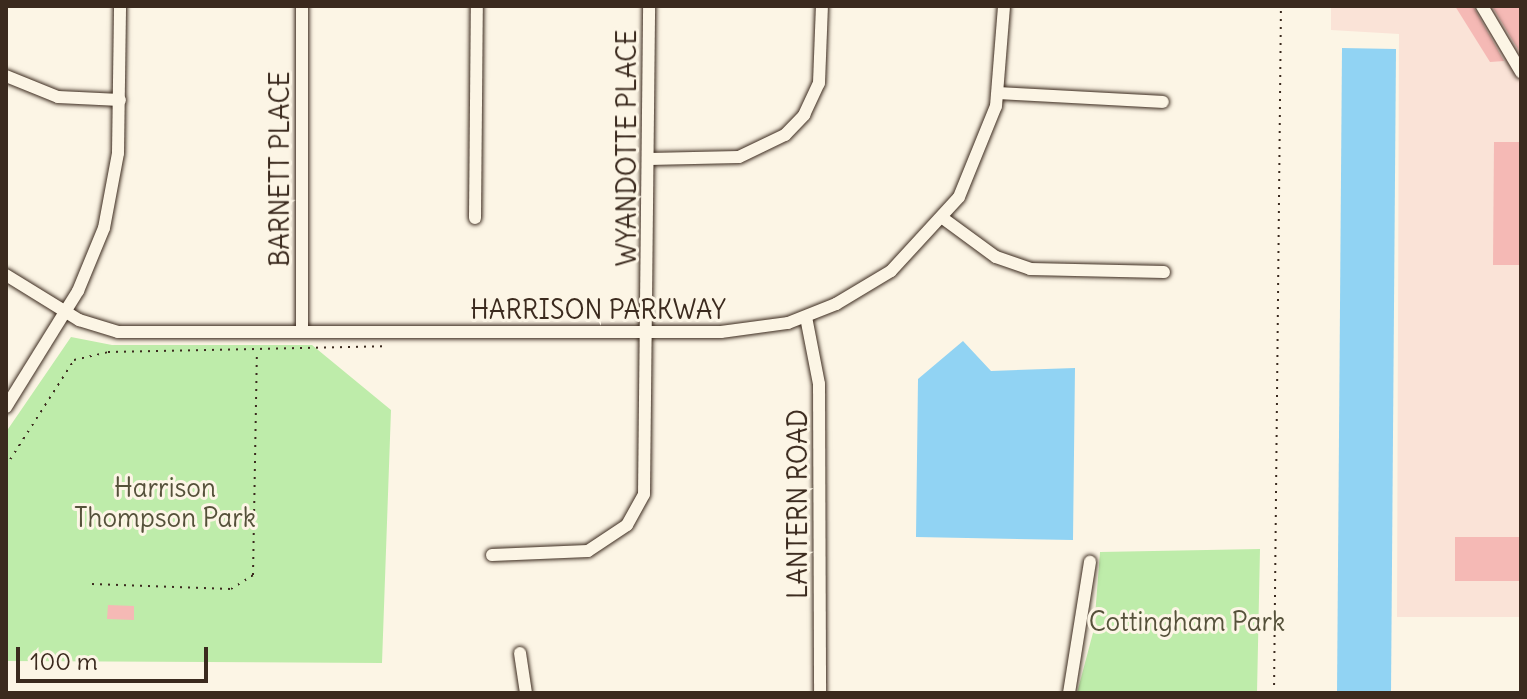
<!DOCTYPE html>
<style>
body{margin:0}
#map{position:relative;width:1527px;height:699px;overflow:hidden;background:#fcf5e5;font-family:Delius,sans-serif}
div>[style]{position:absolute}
.built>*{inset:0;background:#fae3d7}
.green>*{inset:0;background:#beecaa}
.water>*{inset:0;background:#91d3f3}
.building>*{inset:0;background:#f5b9b5}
.path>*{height:2px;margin-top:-1px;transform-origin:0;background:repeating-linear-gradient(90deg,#3b2a1e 0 2px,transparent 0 8px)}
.roads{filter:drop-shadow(0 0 2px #3b2a1e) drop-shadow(0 0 2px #3b2a1e)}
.minor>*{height:12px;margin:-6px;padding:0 6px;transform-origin:6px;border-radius:6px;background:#fcf5e5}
span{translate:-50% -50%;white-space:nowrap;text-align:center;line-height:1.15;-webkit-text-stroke:6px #fcf5e5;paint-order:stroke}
.street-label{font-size:26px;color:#3b2a1e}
.park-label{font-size:26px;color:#55513a}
.frame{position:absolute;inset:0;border:8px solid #3b2a1e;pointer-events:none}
.scale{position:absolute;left:16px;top:647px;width:192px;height:36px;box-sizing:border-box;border:4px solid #3b2a1e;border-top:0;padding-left:10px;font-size:24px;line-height:28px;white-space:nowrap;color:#3b2a1e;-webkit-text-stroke:6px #fcf5e5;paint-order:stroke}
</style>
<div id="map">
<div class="built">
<div style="clip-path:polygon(1331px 6px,1521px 6px,1521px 617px,1397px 617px,1399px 34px,1331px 30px)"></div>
</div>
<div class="green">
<div style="clip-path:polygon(71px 337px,112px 345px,312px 345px,391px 410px,382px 663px,6px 661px,6px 432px)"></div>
<div style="clip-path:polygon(1260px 549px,1257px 693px,1077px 693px,1094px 629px,1100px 552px)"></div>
</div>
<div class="water">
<div style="clip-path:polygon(1342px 48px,1396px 49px,1391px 693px,1337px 693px)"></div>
<div style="clip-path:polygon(963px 341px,991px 371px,1075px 368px,1073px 540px,916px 537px,918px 379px)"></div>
</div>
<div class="building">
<div style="clip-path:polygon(1455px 6px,1473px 6px,1504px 61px,1490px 62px)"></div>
<div style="clip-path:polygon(1492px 6px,1521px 6px,1519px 51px)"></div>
<div style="clip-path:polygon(1494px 142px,1521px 142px,1521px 265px,1493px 265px)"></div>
<div style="clip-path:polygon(1455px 537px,1521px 537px,1521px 581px,1455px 581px)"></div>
<div style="clip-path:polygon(108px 605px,134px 606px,134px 620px,107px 619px)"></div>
</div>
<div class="path">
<div style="left:6px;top:466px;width:126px;rotate:-57.3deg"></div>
<div style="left:74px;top:360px;width:35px;rotate:-13deg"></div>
<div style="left:108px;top:352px;width:276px;rotate:-1.2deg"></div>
<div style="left:92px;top:584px;width:139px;rotate:2.1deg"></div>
<div style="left:231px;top:589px;width:26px;rotate:-32deg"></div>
<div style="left:253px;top:575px;width:220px;rotate:-89deg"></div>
<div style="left:1274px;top:693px;width:687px;rotate:-89.42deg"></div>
</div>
<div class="roads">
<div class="minor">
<div style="left:1482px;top:6px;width:77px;rotate:59.4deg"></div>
<div style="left:6px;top:76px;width:56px;rotate:22deg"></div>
<div style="left:58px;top:97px;width:62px;rotate:2.8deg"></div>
<div style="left:999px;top:93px;width:164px;rotate:3.1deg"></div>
<div style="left:649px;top:159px;width:90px;rotate:-1.3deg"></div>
<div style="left:739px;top:157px;width:51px;rotate:-25.6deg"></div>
<div style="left:785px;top:135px;width:28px;rotate:-46deg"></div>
<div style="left:804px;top:115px;width:35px;rotate:-65deg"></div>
<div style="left:819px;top:83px;width:77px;rotate:-87.8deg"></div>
<div style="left:475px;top:218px;width:212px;rotate:-89.5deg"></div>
<div style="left:944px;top:219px;width:64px;rotate:36.2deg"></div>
<div style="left:996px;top:257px;width:36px;rotate:19deg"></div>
<div style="left:1030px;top:269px;width:134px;rotate:1.3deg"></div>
<div style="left:6px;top:275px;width:86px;rotate:31.7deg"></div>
<div style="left:79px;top:320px;width:41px;rotate:17.1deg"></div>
<div style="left:118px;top:332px;width:603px"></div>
<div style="left:721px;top:332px;width:68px;rotate:-7.7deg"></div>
<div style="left:788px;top:323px;width:52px;rotate:-21.6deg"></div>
<div style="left:836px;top:304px;width:64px;rotate:-31deg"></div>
<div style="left:891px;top:271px;width:100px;rotate:-47.4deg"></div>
<div style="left:959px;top:197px;width:98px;rotate:-67.9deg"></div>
<div style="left:996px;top:106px;width:100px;rotate:-85.4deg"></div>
<div style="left:806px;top:317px;width:68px;rotate:79deg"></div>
<div style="left:819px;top:384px;width:309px;rotate:89.8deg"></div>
<div style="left:302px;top:331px;width:325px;rotate:-90deg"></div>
<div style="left:6px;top:407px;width:137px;rotate:-58.2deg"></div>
<div style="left:78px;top:291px;width:68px;rotate:-67.6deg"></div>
<div style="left:104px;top:228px;width:76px;rotate:-79.4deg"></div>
<div style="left:118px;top:153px;width:147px;rotate:-89.2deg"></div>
<div style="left:492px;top:555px;width:96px;rotate:-2.4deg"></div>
<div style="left:588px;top:551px;width:47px;rotate:-33.7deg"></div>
<div style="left:627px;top:525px;width:35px;rotate:-61deg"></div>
<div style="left:644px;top:494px;width:488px;rotate:-89.4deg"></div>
<div style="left:520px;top:653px;width:40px;rotate:81.5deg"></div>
<div style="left:1069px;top:693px;width:133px;rotate:-80.9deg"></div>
</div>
</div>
<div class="street-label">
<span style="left:627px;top:148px;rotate:-90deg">WYANDOTTE PLACE</span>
<span style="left:280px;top:169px;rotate:-90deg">BARNETT PLACE</span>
<span style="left:598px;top:310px">HARRISON PARKWAY</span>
<span style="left:798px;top:504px;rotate:-90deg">LANTERN ROAD</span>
</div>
<div class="park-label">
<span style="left:165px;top:503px">Harrison<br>Thompson Park</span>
<span style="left:1187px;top:622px">Cottingham Park</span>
</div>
<div class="frame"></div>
<div class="scale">100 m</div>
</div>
